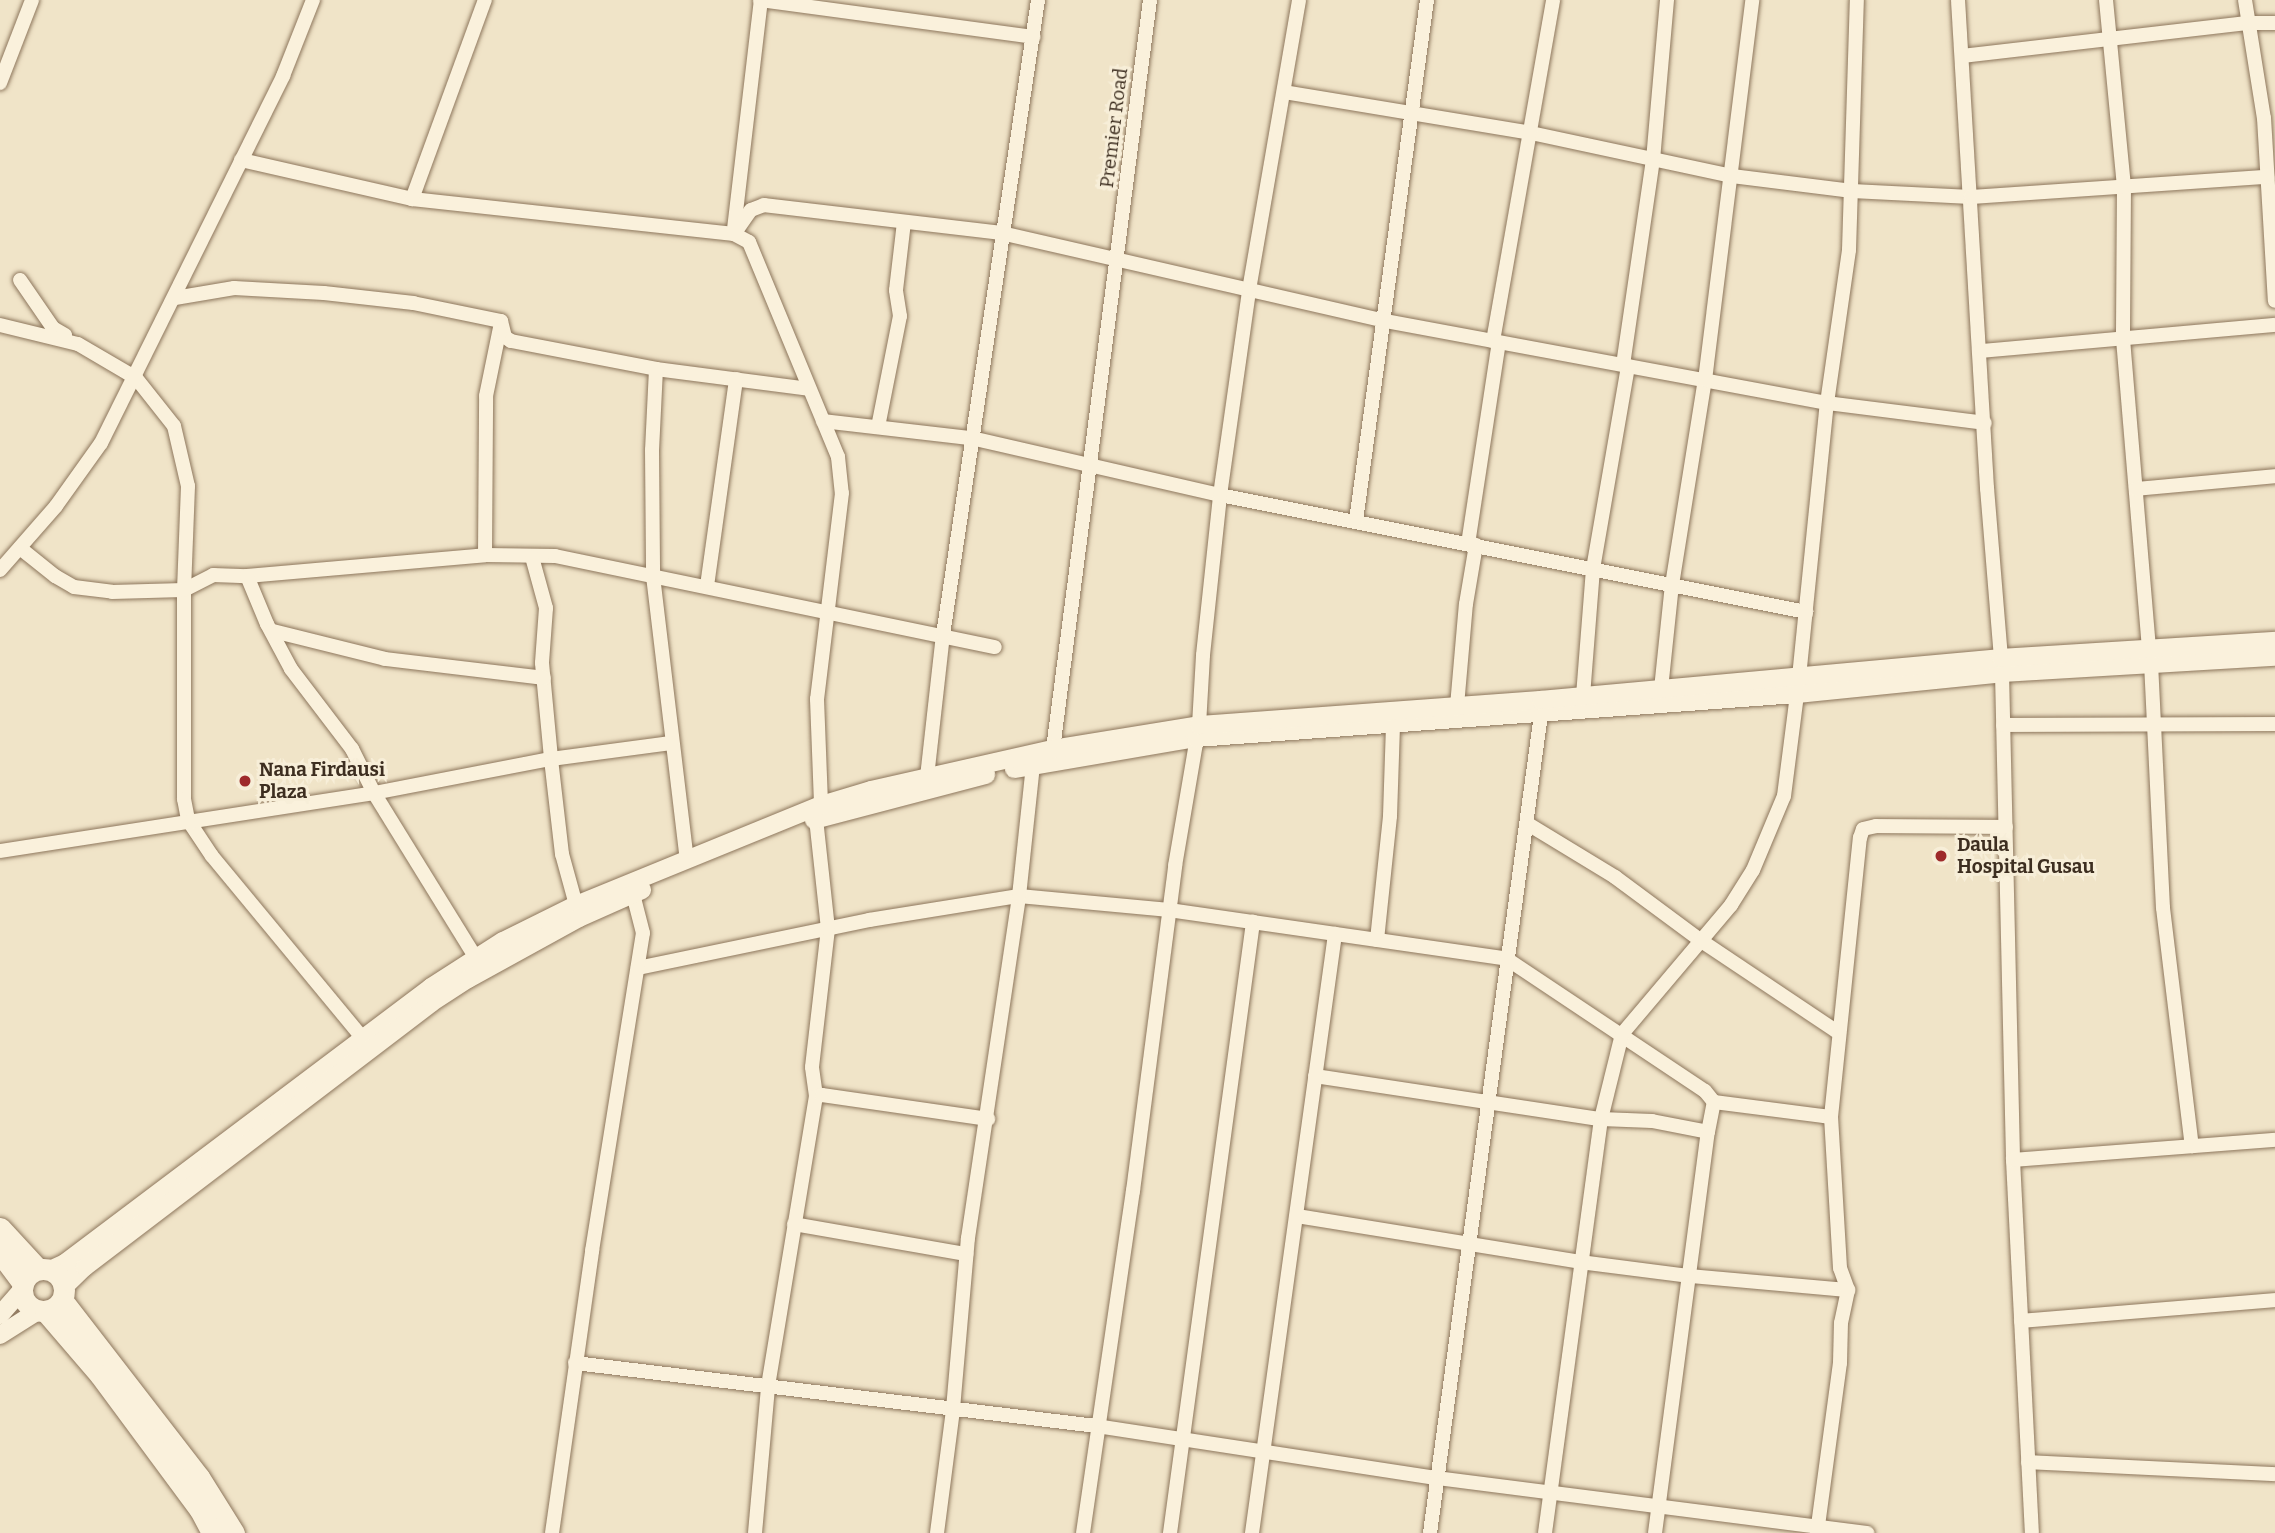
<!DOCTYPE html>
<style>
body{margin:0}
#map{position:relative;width:2275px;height:1533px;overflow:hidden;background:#f0e4c8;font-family:Bitter,serif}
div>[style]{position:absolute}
.roads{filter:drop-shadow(0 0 2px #8d765c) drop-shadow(0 0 2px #8d765c)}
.minor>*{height:14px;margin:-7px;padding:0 7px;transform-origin:7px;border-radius:7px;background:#faf1dc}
.tertiary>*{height:18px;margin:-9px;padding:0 9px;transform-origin:9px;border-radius:9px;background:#faf1dc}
.secondary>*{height:21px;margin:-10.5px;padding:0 10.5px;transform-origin:10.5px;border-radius:10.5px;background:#faf1dc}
.secondary>.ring{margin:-10.5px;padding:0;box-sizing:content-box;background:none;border:21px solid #faf1dc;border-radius:50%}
.dots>*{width:19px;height:19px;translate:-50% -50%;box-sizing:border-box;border:4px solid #f7eed8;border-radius:50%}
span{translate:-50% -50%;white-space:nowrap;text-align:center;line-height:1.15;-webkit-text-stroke:6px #f7eed8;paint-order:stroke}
.street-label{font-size:19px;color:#3d2e20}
.poi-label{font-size:19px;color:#3d2e20;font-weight:700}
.left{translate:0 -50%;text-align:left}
</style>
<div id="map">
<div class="roads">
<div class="minor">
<div style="left:760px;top:0;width:276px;rotate:7.7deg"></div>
<div style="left:1958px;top:0;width:489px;rotate:86.6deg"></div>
<div style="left:1987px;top:488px;width:171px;rotate:85.3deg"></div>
<div style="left:2106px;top:0;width:188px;rotate:84.5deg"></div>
<div style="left:2124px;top:187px;width:152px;rotate:90.4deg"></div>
<div style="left:2123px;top:339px;width:311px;rotate:85.2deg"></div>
<div style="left:2245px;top:0;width:120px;rotate:80.9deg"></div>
<div style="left:2264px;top:118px;width:183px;rotate:86.6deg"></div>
<div style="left:1962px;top:56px;width:289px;rotate:-6.6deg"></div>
<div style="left:2249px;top:23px;width:26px"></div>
<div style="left:0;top:83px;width:89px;rotate:-68.9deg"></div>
<div style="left:1284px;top:92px;width:250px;rotate:9.4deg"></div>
<div style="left:1531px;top:133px;width:206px;rotate:12.1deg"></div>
<div style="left:1732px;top:176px;width:121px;rotate:7.1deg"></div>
<div style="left:1852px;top:191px;width:119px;rotate:2.9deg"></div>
<div style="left:1971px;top:197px;width:297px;rotate:-3.9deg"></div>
<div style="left:241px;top:160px;width:175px;rotate:12.8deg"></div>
<div style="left:412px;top:199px;width:324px;rotate:6.2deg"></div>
<div style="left:734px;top:234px;width:17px;rotate:28deg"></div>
<div style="left:749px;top:242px;width:233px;rotate:67.5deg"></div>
<div style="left:838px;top:457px;width:36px;rotate:84deg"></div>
<div style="left:842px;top:493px;width:208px;rotate:96.9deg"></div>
<div style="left:817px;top:699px;width:106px;rotate:87.8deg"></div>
<div style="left:412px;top:199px;width:212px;rotate:-69.9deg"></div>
<div style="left:734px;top:229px;width:231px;rotate:-83.3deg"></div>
<div style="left:734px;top:234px;width:29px;rotate:-55deg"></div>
<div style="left:751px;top:210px;width:14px;rotate:-21deg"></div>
<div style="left:764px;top:205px;width:239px;rotate:6.7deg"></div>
<div style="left:1001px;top:233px;width:394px;rotate:12.9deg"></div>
<div style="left:1385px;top:321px;width:450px;rotate:10.5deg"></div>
<div style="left:1827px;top:403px;width:159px;rotate:7.2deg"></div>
<div style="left:20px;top:280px;width:58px;rotate:55.5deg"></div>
<div style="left:53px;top:328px;width:14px;rotate:30deg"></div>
<div style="left:175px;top:298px;width:60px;rotate:-9.6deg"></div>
<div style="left:234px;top:288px;width:90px;rotate:3.2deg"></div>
<div style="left:324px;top:293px;width:90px;rotate:6.4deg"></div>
<div style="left:413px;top:303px;width:90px;rotate:11.6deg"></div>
<div style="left:501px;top:321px;width:16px;rotate:76deg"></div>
<div style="left:505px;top:337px;width:7px;rotate:34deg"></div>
<div style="left:511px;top:341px;width:148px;rotate:10.9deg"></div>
<div style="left:656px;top:369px;width:154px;rotate:7.4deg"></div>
<div style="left:0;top:325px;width:80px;rotate:13.7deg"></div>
<div style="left:78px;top:344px;width:67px;rotate:30.4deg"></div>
<div style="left:136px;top:378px;width:61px;rotate:51.6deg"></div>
<div style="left:174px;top:426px;width:62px;rotate:76.9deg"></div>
<div style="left:188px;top:486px;width:104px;rotate:92.2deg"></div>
<div style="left:184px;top:590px;width:209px;rotate:90deg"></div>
<div style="left:184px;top:799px;width:21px;rotate:79deg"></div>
<div style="left:188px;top:820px;width:43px;rotate:56.3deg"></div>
<div style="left:212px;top:856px;width:235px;rotate:50.4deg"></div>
<div style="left:1493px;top:341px;width:346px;rotate:-80deg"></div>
<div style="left:1981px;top:351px;width:295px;rotate:-5.1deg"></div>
<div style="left:1623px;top:365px;width:207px;rotate:-81.7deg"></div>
<div style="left:1653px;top:160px;width:161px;rotate:-85deg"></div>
<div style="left:656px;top:369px;width:81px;rotate:92.8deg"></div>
<div style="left:652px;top:450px;width:126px;rotate:89.5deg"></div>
<div style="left:653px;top:576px;width:286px;rotate:83.2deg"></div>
<div style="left:823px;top:421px;width:149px;rotate:6.6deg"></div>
<div style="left:971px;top:438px;width:255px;rotate:12.9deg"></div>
<div style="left:1220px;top:495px;width:598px;rotate:11.29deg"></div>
<div style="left:878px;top:427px;width:113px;rotate:-78.8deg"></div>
<div style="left:900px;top:316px;width:26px;rotate:-99deg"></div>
<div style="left:896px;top:290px;width:68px;rotate:-83.3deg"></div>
<div style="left:2136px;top:489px;width:140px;rotate:-5.3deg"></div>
<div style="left:1356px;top:521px;width:526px;rotate:-82.24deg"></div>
<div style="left:1468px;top:544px;width:204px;rotate:-81.3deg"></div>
<div style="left:20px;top:548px;width:45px;rotate:38.7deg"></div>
<div style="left:55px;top:576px;width:22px;rotate:30deg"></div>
<div style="left:74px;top:587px;width:38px;rotate:7deg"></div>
<div style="left:112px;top:592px;width:72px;rotate:-1.6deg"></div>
<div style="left:184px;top:590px;width:33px;rotate:-27deg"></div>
<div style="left:213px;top:575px;width:34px;rotate:2deg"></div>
<div style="left:247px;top:576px;width:239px;rotate:-5deg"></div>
<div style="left:485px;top:555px;width:70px;rotate:0.8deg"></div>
<div style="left:555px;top:556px;width:449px;rotate:11.7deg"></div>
<div style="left:485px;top:555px;width:159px;rotate:-89.6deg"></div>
<div style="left:486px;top:396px;width:75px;rotate:-78.4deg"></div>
<div style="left:532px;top:557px;width:53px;rotate:74.6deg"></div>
<div style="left:546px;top:608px;width:55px;rotate:94.2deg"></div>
<div style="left:542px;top:663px;width:96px;rotate:84.6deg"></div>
<div style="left:551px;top:759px;width:96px;rotate:83.4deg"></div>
<div style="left:562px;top:854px;width:53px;rotate:74.6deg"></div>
<div style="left:0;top:570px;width:85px;rotate:-48.8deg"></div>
<div style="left:56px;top:506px;width:77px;rotate:-54.5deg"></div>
<div style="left:101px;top:443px;width:410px;rotate:-63.6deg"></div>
<div style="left:283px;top:76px;width:82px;rotate:-68.5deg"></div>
<div style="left:247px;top:576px;width:52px;rotate:67.4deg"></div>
<div style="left:267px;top:624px;width:51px;rotate:61.9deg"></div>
<div style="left:291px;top:669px;width:101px;rotate:52.7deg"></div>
<div style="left:352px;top:749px;width:49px;rotate:63.4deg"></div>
<div style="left:374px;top:793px;width:194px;rotate:58.3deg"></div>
<div style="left:707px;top:586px;width:209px;rotate:-82deg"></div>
<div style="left:273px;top:631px;width:115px;rotate:14deg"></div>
<div style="left:385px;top:659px;width:160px;rotate:6.8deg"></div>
<div style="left:2151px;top:663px;width:245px;rotate:87.2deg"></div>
<div style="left:2163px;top:908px;width:240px;rotate:83.1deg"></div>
<div style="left:2002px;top:673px;width:487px;rotate:88.7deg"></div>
<div style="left:2013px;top:1160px;width:373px;rotate:87.1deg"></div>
<div style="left:1799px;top:677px;width:275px;rotate:-84.2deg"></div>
<div style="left:1827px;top:403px;width:155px;rotate:-81.8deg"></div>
<div style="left:1849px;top:250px;width:250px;rotate:-88.2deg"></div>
<div style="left:1661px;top:689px;width:105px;rotate:-84deg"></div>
<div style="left:1672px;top:585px;width:208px;rotate:-80.9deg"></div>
<div style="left:1705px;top:380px;width:383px;rotate:-82.9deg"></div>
<div style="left:1583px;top:696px;width:127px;rotate:-85.5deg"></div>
<div style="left:1593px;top:569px;width:206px;rotate:-80.2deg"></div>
<div style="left:1457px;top:706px;width:102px;rotate:-85deg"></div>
<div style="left:1466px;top:604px;width:60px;rotate:-80.4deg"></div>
<div style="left:2003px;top:725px;width:272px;rotate:-0.2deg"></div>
<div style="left:1053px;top:749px;width:755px;rotate:-82.62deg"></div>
<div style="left:927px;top:777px;width:143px;rotate:-83.6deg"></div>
<div style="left:943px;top:635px;width:642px;rotate:-81.49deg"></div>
<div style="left:1528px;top:824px;width:102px;rotate:31.3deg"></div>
<div style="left:1615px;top:877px;width:106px;rotate:36.5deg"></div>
<div style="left:1700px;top:940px;width:167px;rotate:33.8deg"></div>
<div style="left:0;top:851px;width:378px;rotate:-8.8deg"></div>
<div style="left:374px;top:793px;width:180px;rotate:-10.9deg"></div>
<div style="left:551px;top:759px;width:121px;rotate:-7.6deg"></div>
<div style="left:1377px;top:940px;width:125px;rotate:-84deg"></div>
<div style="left:1390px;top:816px;width:92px;rotate:-88.1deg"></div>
<div style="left:638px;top:968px;width:236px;rotate:-11.7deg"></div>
<div style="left:869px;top:920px;width:152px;rotate:-9.1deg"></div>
<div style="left:1019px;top:896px;width:151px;rotate:5.3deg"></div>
<div style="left:1169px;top:910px;width:342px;rotate:8.2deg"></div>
<div style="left:1507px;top:959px;width:238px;rotate:33.7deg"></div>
<div style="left:1705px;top:1091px;width:14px;rotate:51deg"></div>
<div style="left:1714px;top:1102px;width:118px;rotate:7.3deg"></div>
<div style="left:1315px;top:1076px;width:289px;rotate:8.6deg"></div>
<div style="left:1601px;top:1119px;width:51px;rotate:2.2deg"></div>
<div style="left:1652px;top:1121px;width:57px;rotate:11.1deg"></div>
<div style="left:816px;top:1096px;width:29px;rotate:-98deg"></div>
<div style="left:812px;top:1067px;width:139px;rotate:-83.4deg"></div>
<div style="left:828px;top:929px;width:111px;rotate:-96.2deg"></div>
<div style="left:2013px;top:1160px;width:263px;rotate:-4.4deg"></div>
<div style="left:1297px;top:1216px;width:287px;rotate:9.2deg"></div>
<div style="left:1580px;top:1262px;width:111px;rotate:7.3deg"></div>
<div style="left:1690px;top:1276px;width:159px;rotate:5.1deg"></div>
<div style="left:794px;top:1224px;width:175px;rotate:9.9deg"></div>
<div style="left:2021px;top:1321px;width:255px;rotate:-4.7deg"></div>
<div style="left:575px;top:1363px;width:525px;rotate:6.89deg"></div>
<div style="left:1096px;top:1426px;width:345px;rotate:8.7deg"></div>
<div style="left:1437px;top:1478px;width:434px;rotate:7.3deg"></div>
<div style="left:2028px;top:1462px;width:247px;rotate:2.8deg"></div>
<div style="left:552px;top:1533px;width:285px;rotate:-81.9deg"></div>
<div style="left:592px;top:1251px;width:322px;rotate:-80.9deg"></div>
<div style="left:643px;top:933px;width:40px;rotate:-104.4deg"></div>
<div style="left:755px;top:1533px;width:148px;rotate:-84.9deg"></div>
<div style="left:768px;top:1386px;width:294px;rotate:-80.6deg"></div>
<div style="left:816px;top:1096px;width:6px;rotate:-9deg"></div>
<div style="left:822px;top:1095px;width:168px;rotate:8.2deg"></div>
<div style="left:937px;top:1533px;width:125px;rotate:-82.6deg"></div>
<div style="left:953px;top:1409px;width:172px;rotate:-85deg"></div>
<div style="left:968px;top:1238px;width:346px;rotate:-81.5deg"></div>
<div style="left:1019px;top:896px;width:132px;rotate:-83.9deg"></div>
<div style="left:1083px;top:1533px;width:346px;rotate:-81.7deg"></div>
<div style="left:1133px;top:1191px;width:328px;rotate:-82.6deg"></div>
<div style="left:1175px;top:866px;width:143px;rotate:-80.3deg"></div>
<div style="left:1199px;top:725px;width:70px;rotate:-86.7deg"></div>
<div style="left:1203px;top:655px;width:161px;rotate:-83.9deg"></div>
<div style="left:1220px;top:495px;width:207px;rotate:-81.9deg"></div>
<div style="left:1249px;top:290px;width:294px;rotate:-80.2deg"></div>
<div style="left:1170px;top:1533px;width:617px;rotate:-82.26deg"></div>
<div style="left:1252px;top:1533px;width:605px;rotate:-82.11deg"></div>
<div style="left:1430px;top:1533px;width:826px;rotate:-82.28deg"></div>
<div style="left:1545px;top:1533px;width:418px;rotate:-82.3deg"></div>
<div style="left:1601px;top:1119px;width:88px;rotate:-76.1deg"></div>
<div style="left:1622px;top:1034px;width:169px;rotate:-49.8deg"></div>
<div style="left:1731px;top:905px;width:41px;rotate:-57.8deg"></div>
<div style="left:1753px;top:870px;width:80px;rotate:-67.3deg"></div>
<div style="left:1784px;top:796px;width:103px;rotate:-82.7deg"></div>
<div style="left:1655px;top:1533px;width:404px;rotate:-82.5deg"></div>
<div style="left:1708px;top:1132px;width:31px;rotate:-79deg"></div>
<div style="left:1817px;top:1533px;width:172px;rotate:-82.3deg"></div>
<div style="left:1840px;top:1363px;width:40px;rotate:-88.6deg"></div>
<div style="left:1841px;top:1323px;width:34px;rotate:-78deg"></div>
<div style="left:1848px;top:1290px;width:23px;rotate:-110deg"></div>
<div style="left:1840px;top:1268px;width:151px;rotate:-93.4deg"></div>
<div style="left:1831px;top:1117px;width:281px;rotate:-84.1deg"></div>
<div style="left:1860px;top:838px;width:9px;rotate:-72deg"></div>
<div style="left:1863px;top:829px;width:13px;rotate:-13deg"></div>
<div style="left:1876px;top:826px;width:130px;rotate:0.4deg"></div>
</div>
<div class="tertiary">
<div style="left:1014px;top:769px;width:185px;rotate:-9.7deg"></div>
<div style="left:1196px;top:738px;width:603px;rotate:-4.19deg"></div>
<div style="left:1797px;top:694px;width:206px;rotate:-5.8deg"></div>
<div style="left:2002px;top:673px;width:273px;rotate:-3.4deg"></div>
<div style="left:814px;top:820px;width:178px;rotate:-14.7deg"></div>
<div style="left:50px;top:1270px;width:17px;rotate:-25deg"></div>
<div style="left:65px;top:1263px;width:458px;rotate:-37deg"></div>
<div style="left:431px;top:987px;width:85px;rotate:-32.6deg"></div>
<div style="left:503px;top:941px;width:81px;rotate:-26.3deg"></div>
<div style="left:576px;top:905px;width:265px;rotate:-22.2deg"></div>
<div style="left:821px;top:805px;width:52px;rotate:-16.7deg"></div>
<div style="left:871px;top:790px;width:187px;rotate:-12.7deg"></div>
<div style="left:1053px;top:749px;width:148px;rotate:-9.3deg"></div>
<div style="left:1199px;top:725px;width:343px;rotate:-4.2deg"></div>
<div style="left:1541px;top:700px;width:462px;rotate:-5.2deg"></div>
<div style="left:2001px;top:658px;width:275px;rotate:-3.6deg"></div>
<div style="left:64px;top:1287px;width:29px;rotate:-44deg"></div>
<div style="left:85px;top:1267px;width:435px;rotate:-37.3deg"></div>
<div style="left:431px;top:1003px;width:44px;rotate:-33deg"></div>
<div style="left:468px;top:979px;width:127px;rotate:-28.8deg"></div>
<div style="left:579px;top:918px;width:69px;rotate:-24deg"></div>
<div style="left:0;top:1315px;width:33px;rotate:-49deg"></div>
<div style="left:0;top:1335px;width:45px;rotate:-32.3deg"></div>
</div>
<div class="secondary">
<div style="left:0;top:1228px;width:56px;rotate:47.2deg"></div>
<div style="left:0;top:1253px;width:38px;rotate:53deg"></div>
<div class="ring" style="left:22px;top:1269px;width:21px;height:21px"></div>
<div style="left:62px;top:1300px;width:224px;rotate:52.3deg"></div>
<div style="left:199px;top:1477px;width:66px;rotate:58deg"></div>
<div style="left:45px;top:1311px;width:84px;rotate:49.3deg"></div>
<div style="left:100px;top:1375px;width:168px;rotate:53.5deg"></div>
<div style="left:200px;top:1510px;width:26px;rotate:62deg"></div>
</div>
</div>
<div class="dots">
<div style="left:245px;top:781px;background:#9e2a2b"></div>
<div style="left:1941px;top:856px;background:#9e2a2b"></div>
</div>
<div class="street-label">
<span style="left:1114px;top:128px;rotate:-83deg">Premier Road</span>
</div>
<div class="poi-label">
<span class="left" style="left:259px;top:781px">Nana Firdausi<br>Plaza</span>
<span class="left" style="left:1957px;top:856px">Daula<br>Hospital Gusau</span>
</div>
</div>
